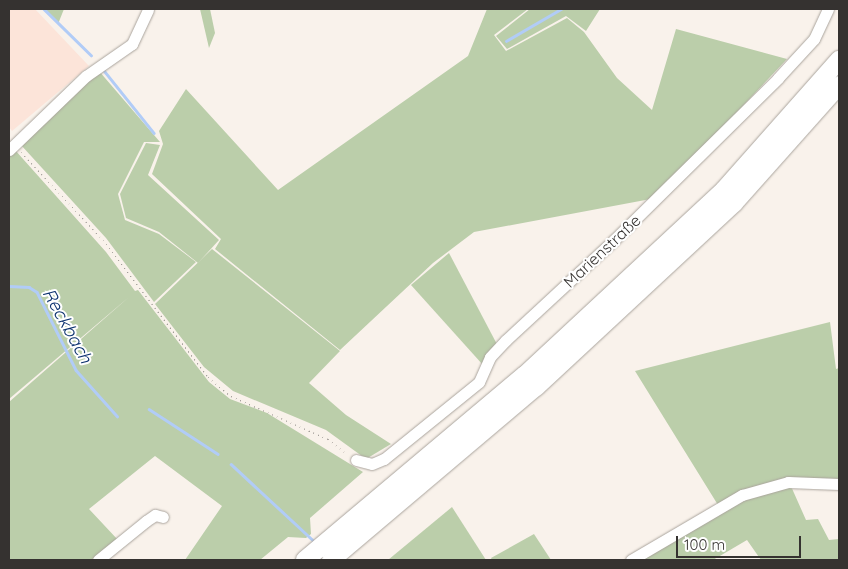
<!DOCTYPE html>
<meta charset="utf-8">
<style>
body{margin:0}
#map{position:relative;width:848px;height:569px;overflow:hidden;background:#f9f2eb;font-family:Quicksand,sans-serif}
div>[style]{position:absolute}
.industrial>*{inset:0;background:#fce4d9}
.green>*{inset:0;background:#bbceaa}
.stream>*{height:2.5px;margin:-1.25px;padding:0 1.25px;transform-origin:1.25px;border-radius:1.25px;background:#b1ccf7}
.path>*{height:1px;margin-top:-0.5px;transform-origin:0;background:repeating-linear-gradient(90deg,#999490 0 1px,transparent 0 5px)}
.roads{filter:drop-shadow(0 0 1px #aaa49d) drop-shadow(0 0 1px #aaa49d)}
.minor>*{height:11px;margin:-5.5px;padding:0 5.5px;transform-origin:5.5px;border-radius:5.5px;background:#fff}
.highway>*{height:18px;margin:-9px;padding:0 9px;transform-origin:9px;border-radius:9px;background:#fff}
span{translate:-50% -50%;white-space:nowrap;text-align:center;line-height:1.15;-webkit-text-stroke:4px #fff;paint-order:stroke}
.street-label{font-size:16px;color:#353230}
.water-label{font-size:18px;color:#0e3370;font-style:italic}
.frame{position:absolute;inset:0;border:10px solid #353230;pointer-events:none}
.scale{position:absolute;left:676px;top:536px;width:125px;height:22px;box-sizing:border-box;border:2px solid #353230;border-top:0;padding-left:6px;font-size:15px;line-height:18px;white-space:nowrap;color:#353230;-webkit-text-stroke:4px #fff;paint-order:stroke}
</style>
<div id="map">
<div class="industrial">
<div style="clip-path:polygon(9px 9px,35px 9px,89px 66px,12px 131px,9px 127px)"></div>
</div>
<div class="green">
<div style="clip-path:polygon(44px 9px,64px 9px,58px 24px)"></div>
<div style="clip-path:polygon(200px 9px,210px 9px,215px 33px,209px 48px)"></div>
<div style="clip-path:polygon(487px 9px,528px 9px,494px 35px,506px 51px,567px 18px,584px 32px,617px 78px,652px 110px,676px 29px,787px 59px,656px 198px,474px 232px,433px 263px,340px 350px,215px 249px,221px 239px,152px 174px,163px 144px,159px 131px,186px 89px,278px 190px,468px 56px)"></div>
<div style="clip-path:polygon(530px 9px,600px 9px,586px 31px,566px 16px,507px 49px,496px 36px)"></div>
<div style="clip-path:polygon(99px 71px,160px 142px,144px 142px,118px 194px,125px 220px,159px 234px,196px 262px,154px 302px,106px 238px,21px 145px)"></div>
<div style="clip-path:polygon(146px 143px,160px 145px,148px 175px,219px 240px,198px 263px,159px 232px,126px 218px,120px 194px)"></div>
<div style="clip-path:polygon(15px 150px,106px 252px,135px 291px,138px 290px,209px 382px,230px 399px,267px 413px,363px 472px,310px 518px,311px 534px,306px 538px,288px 537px,260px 560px,185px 560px,222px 506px,155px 456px,89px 509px,118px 540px,91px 560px,9px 560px,9px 402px,129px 297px,9px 399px,9px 156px)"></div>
<div style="clip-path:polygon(212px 249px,340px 351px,309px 383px,346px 415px,391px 444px,366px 459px,326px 430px,233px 391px,204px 367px,155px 304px)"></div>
<div style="clip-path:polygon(449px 253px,500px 350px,483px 365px,411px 285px)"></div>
<div style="clip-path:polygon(830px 322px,836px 369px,839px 368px,839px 481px,810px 478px,718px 505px,635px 371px)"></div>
<div style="clip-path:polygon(790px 484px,806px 520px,818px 519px,829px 540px,839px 539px,839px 560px,761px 560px,747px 540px,713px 560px,637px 560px,742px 498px)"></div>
<div style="clip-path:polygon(452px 507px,486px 560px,388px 560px)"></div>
<div style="clip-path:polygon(534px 534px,551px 560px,492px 560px,491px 558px)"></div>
</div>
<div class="stream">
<div style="left:44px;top:9px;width:66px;rotate:44.4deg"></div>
<div style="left:506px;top:41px;width:64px;rotate:-30.2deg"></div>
<div style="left:102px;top:68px;width:83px;rotate:51.3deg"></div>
<div style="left:9px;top:286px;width:20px;rotate:3deg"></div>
<div style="left:29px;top:287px;width:9px;rotate:32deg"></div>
<div style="left:37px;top:292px;width:87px;rotate:63.4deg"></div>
<div style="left:76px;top:370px;width:62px;rotate:48.3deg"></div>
<div style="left:149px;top:409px;width:82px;rotate:33.1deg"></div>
<div style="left:231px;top:464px;width:116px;rotate:42.9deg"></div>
</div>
<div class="path">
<div style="left:21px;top:152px;width:120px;rotate:47deg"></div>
<div style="left:103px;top:240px;width:173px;rotate:52.5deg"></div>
<div style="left:208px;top:377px;width:30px;rotate:40deg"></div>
<div style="left:231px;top:396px;width:106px;rotate:23.9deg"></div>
<div style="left:328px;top:439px;width:24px;rotate:38deg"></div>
</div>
<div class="roads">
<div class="minor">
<div style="left:9px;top:150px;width:107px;rotate:-43.9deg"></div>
<div style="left:86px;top:76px;width:56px;rotate:-34.8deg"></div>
<div style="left:132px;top:44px;width:38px;rotate:-65deg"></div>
<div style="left:356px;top:460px;width:16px;rotate:14deg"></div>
<div style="left:372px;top:464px;width:13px;rotate:-23deg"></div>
<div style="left:384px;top:459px;width:122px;rotate:-39deg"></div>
<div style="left:479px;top:382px;width:27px;rotate:-66deg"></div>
<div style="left:490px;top:357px;width:23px;rotate:-47deg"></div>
<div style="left:506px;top:340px;width:147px;rotate:-42.8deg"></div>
<div style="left:614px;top:240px;width:231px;rotate:-44.6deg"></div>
<div style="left:778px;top:78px;width:53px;rotate:-47.3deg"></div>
<div style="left:814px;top:39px;width:33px;rotate:-65deg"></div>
<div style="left:98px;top:560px;width:62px;rotate:-39.1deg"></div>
<div style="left:146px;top:521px;width:11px;rotate:-34deg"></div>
<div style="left:155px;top:515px;width:8px;rotate:14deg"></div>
<div style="left:631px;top:560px;width:129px;rotate:-30.4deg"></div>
<div style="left:742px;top:495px;width:48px;rotate:-15.8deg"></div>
<div style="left:788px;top:482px;width:51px;rotate:2.2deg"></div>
</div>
<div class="highway">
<div style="left:305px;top:560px;width:287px;rotate:-40.1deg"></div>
<div style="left:525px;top:375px;width:272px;rotate:-42.9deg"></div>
<div style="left:724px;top:190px;width:174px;rotate:-48.5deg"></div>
<div style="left:331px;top:560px;width:268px;rotate:-40.2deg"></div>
<div style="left:536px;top:387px;width:270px;rotate:-42.9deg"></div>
<div style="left:734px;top:203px;width:158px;rotate:-48.3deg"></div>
</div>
</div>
<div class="street-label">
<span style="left:602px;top:251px;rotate:-43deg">Marienstraße</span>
</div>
<div class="water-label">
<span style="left:67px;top:326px;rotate:61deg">Reckbach</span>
</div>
<div class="frame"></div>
<div class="scale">100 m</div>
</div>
